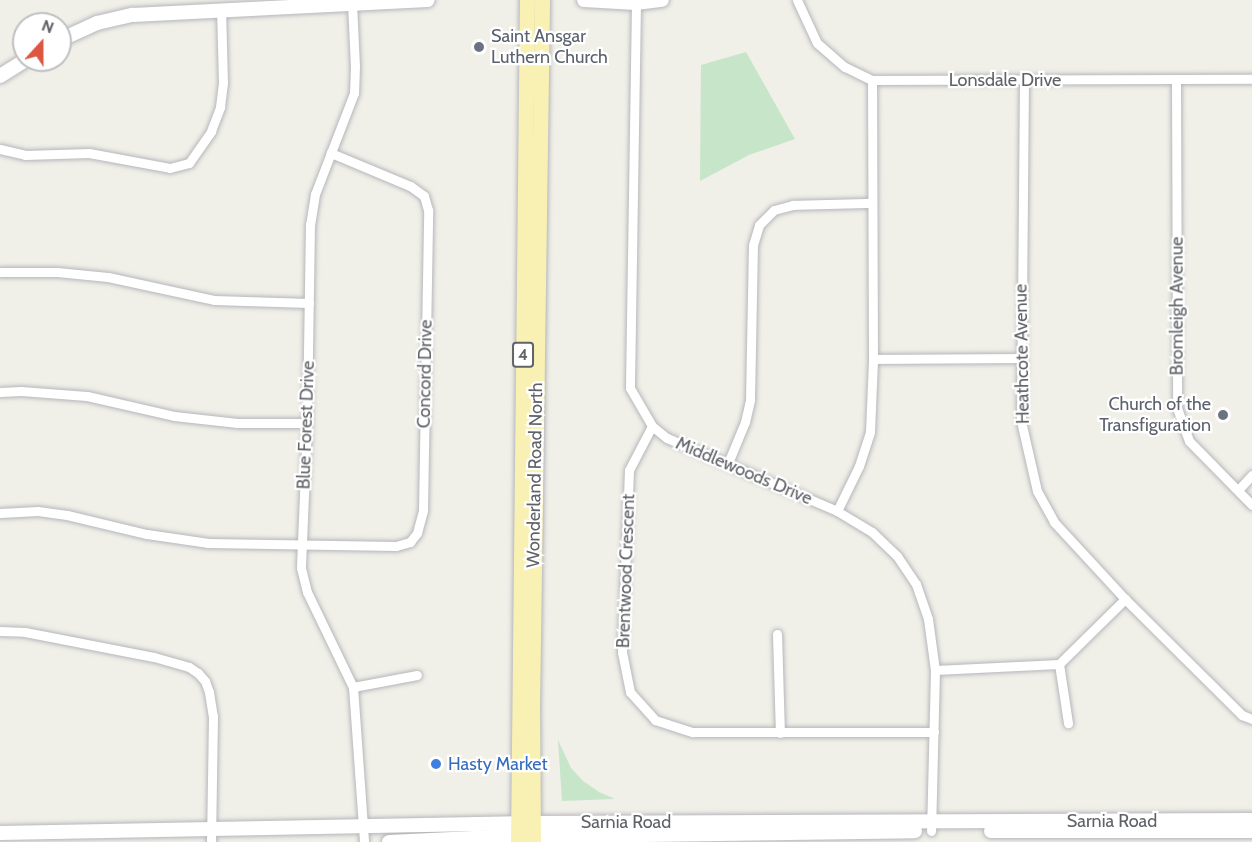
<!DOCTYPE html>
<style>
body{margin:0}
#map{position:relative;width:1252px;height:842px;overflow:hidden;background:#f0efe8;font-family:Cabin,sans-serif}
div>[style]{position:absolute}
.green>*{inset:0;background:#c7e5c9}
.roads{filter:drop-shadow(0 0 2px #b5b7bb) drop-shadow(0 0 2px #b5b7bb)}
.street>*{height:9px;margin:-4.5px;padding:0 4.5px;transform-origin:4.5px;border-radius:4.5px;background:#fff}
.secondary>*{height:14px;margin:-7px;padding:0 7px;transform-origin:7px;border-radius:7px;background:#fff}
.primary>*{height:15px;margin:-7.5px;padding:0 7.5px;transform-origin:7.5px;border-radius:7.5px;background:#f9f1b4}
.dots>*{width:16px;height:16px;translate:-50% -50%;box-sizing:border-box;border:3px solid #fff;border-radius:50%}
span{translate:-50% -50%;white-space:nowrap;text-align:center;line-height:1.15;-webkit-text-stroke:4.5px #fff;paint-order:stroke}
.shield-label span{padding:2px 4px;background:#fff;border:2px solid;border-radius:4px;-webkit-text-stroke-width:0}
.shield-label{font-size:16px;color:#5f6267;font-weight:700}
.worship-label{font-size:18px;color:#5b616d}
.left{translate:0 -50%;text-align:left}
.right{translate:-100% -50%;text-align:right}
.street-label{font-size:18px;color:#5f6267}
.shop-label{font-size:18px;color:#366cbe}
.north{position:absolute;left:12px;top:12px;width:60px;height:60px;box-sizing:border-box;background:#fff;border:2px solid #bfc0c2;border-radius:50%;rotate:21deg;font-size:16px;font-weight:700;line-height:24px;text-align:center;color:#5f6267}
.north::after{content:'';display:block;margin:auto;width:21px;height:27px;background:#dc5642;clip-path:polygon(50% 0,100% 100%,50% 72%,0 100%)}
</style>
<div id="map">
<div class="green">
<div style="clip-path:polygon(746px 52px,795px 139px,749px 155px,700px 181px,701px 65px)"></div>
<div style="clip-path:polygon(558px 740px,571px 768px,583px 781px,599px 792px,615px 799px,562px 801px)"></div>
</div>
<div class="roads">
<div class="street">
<div style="left:797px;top:0;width:47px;rotate:65.1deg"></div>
<div style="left:817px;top:43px;width:37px;rotate:41deg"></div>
<div style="left:845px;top:67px;width:30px;rotate:26deg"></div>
<div style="left:872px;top:80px;width:380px;rotate:-0.2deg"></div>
<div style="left:352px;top:3px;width:63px;rotate:87.3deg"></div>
<div style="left:355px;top:66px;width:27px;rotate:92deg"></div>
<div style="left:354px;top:93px;width:108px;rotate:111.1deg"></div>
<div style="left:315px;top:194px;width:30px;rotate:99deg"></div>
<div style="left:310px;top:224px;width:199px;rotate:90.9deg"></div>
<div style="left:307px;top:423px;width:145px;rotate:92.4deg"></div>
<div style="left:301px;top:568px;width:25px;rotate:76deg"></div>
<div style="left:307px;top:592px;width:106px;rotate:64.2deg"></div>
<div style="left:353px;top:687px;width:155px;rotate:85.9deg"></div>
<div style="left:636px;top:3px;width:385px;rotate:90.9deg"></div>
<div style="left:630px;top:388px;width:44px;rotate:59.9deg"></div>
<div style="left:652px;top:426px;width:19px;rotate:39deg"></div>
<div style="left:667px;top:438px;width:185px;rotate:23.2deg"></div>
<div style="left:837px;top:511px;width:41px;rotate:31deg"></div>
<div style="left:872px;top:532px;width:35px;rotate:44deg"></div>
<div style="left:897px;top:556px;width:34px;rotate:56deg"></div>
<div style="left:916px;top:584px;width:37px;rotate:71deg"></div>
<div style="left:928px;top:619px;width:51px;rotate:82.2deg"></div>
<div style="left:935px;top:670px;width:161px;rotate:91.4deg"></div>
<div style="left:1176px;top:79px;width:329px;rotate:89.8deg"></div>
<div style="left:1177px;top:408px;width:35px;rotate:70deg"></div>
<div style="left:1189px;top:441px;width:90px;rotate:45.5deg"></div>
<div style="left:1024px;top:80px;width:341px;rotate:90.5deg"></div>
<div style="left:1021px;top:421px;width:72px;rotate:77.1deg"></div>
<div style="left:1037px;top:491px;width:35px;rotate:61deg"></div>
<div style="left:1054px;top:522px;width:105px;rotate:47.3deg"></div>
<div style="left:1125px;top:599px;width:165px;rotate:44.8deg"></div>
<div style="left:1242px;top:715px;width:11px;rotate:22deg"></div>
<div style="left:0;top:149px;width:26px;rotate:13deg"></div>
<div style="left:25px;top:155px;width:64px;rotate:-1.8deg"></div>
<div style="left:89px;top:153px;width:82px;rotate:10.5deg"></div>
<div style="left:170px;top:168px;width:20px;rotate:-15deg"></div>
<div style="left:189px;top:163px;width:39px;rotate:-55deg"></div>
<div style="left:211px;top:131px;width:26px;rotate:-69deg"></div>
<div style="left:220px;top:107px;width:24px;rotate:-83deg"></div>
<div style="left:223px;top:83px;width:75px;rotate:-91.5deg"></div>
<div style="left:0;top:272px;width:57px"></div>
<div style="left:57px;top:272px;width:51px;rotate:5.6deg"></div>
<div style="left:108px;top:277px;width:108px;rotate:12.2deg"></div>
<div style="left:214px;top:300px;width:95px;rotate:1.8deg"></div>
<div style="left:873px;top:359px;width:146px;rotate:-0.4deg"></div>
<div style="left:0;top:392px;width:21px;rotate:-3deg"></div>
<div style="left:21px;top:391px;width:66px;rotate:4.3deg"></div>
<div style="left:87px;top:396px;width:89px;rotate:12.9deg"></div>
<div style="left:174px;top:416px;width:64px;rotate:6.2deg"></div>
<div style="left:238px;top:423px;width:69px"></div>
<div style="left:652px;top:426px;width:50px;rotate:117.6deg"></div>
<div style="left:629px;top:470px;width:182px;rotate:92.2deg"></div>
<div style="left:622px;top:652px;width:41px;rotate:78.7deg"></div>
<div style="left:630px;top:692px;width:38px;rotate:48deg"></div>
<div style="left:655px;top:720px;width:40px;rotate:18deg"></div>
<div style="left:693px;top:732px;width:241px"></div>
<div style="left:728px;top:463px;width:44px;rotate:-67.5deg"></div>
<div style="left:745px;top:422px;width:23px;rotate:-77deg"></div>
<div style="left:750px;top:400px;width:155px;rotate:-88.9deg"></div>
<div style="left:753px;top:245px;width:21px;rotate:-73deg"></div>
<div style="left:759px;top:225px;width:21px;rotate:-45deg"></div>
<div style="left:774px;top:210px;width:20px;rotate:-15deg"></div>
<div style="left:793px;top:205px;width:78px;rotate:-1.5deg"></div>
<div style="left:1238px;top:490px;width:21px;rotate:-47deg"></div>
<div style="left:837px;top:511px;width:50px;rotate:-63.9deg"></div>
<div style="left:859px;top:466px;width:36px;rotate:-72deg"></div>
<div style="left:870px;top:432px;width:73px;rotate:-87.6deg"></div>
<div style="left:873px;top:359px;width:279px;rotate:-90.2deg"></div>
<div style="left:0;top:513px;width:38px;rotate:-3deg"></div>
<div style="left:38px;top:511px;width:29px;rotate:8deg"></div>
<div style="left:67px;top:515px;width:82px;rotate:13.4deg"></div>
<div style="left:147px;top:534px;width:62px;rotate:8.4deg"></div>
<div style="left:208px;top:543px;width:188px;rotate:0.9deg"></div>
<div style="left:396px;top:546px;width:15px;rotate:-16deg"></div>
<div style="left:410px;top:542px;width:11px;rotate:-52deg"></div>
<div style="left:417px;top:533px;width:24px;rotate:-75deg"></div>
<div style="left:423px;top:510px;width:300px;rotate:-89deg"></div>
<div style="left:428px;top:210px;width:15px;rotate:-106deg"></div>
<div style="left:424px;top:196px;width:17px;rotate:-144deg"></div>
<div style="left:410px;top:186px;width:86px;rotate:-157.3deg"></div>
<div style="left:0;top:631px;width:25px;rotate:2deg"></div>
<div style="left:25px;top:632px;width:131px;rotate:11deg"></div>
<div style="left:154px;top:657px;width:36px;rotate:16deg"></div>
<div style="left:189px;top:667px;width:11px;rotate:34deg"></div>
<div style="left:198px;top:673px;width:11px;rotate:49deg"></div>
<div style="left:205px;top:681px;width:12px;rotate:70deg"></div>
<div style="left:209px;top:692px;width:24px;rotate:81deg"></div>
<div style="left:213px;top:716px;width:126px;rotate:90.9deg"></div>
<div style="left:777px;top:634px;width:99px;rotate:88.3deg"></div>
<div style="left:1059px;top:664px;width:60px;rotate:81.3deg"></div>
<div style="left:935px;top:670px;width:124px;rotate:-2.8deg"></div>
<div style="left:1059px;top:664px;width:93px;rotate:-44.6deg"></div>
<div style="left:353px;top:687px;width:65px;rotate:-10.6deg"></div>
</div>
<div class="secondary">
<div style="left:584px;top:0;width:52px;rotate:3.3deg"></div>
<div style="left:636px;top:3px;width:26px;rotate:-7deg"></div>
<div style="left:60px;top:40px;width:41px;rotate:-24.7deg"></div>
<div style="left:97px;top:23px;width:37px;rotate:-13deg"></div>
<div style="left:133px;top:15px;width:295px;rotate:-2.9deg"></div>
<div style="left:0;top:76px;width:31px;rotate:-32deg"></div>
<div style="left:991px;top:831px;width:261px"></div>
<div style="left:0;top:833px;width:533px;rotate:-1.07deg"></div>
<div style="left:533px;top:823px;width:719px;rotate:-0.24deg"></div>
<div style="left:389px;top:842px;width:106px;rotate:-2.7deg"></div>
<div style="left:495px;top:837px;width:420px;rotate:-0.8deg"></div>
</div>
<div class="primary">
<div style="left:518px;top:842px;width:842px;rotate:-89.39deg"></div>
<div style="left:533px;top:842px;width:132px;rotate:-90.4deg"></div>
<div style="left:532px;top:710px;width:710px;rotate:-89.19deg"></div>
</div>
</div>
<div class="dots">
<div style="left:479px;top:47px;background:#6b7280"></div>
<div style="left:1223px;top:415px;background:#6b7280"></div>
<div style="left:436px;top:764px;background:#3f7fe0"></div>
</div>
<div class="shield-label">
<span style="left:523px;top:355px">4</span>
</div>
<div class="worship-label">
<span class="left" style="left:491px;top:47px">Saint Ansgar<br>Luthern Church</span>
<span class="right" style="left:1211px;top:415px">Church of the<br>Transfiguration</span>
</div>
<div class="street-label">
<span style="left:1005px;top:80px">Lonsdale Drive</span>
<span style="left:1177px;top:306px;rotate:-90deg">Bromleigh Avenue</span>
<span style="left:1022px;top:354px;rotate:-91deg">Heathcote Avenue</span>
<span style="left:425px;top:374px;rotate:-89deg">Concord Drive</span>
<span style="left:306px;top:425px;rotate:-88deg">Blue Forest Drive</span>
<span style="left:744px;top:471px;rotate:23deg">Middlewoods Drive</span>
<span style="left:535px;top:475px;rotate:-89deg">Wonderland Road North</span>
<span style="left:626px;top:571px;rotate:-88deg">Brentwood Crescent</span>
<span style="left:1112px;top:821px">Sarnia Road</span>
<span style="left:626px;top:822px">Sarnia Road</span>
</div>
<div class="shop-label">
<span class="left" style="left:448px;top:764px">Hasty Market</span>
</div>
<div class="north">N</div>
</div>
